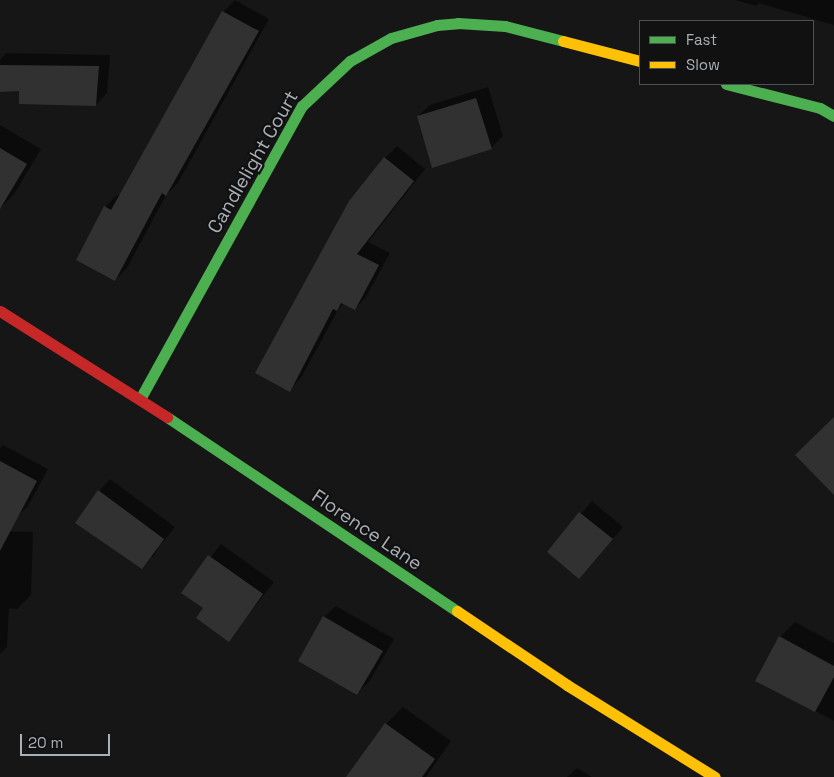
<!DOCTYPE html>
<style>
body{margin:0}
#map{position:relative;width:834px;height:777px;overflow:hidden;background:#161617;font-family:"Space Grotesk",sans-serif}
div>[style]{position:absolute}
.shadow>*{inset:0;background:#0007}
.building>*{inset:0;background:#313132}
.fast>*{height:11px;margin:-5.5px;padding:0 5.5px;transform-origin:5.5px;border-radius:5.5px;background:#4caf50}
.slow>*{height:11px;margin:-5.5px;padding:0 5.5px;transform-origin:5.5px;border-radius:5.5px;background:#ffc107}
.jam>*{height:11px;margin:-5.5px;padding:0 5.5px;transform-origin:5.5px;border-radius:5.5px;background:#c62828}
span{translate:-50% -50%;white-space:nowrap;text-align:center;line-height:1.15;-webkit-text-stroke:4.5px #111112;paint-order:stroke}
.street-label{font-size:19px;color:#a9b0b6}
.legend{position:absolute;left:639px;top:20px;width:175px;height:65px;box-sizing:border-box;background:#111112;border:1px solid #4e5154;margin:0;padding:6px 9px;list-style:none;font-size:15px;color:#a9b0b6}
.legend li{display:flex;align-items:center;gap:10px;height:25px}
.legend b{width:25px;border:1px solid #4e5154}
.scale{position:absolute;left:20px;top:734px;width:90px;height:22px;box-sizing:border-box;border:2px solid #a9b0b6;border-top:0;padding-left:6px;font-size:15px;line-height:18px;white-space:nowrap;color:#a9b0b6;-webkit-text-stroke:4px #111112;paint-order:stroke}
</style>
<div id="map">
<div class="shadow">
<div style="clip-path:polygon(235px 0,269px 19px,178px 183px,166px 195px,127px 268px,115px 280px,77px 260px,105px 207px,117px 195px,120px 196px,223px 12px)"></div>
<div style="clip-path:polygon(735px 0,834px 0,834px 25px,759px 3px,756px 6px)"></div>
<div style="clip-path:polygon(6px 53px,110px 55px,107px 93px,96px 105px,20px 90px,0 90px,0 60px)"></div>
<div style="clip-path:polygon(488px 87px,503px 136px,491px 148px,418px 116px,430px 105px)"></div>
<div style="clip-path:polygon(0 125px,41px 149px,14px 194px,0 208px)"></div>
<div style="clip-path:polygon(397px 146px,425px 169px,368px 242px,390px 253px,366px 297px,355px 309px,344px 303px,339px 308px,301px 378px,289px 390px,385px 158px)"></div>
<div style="clip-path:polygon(3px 445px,48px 469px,28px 506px,17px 517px,0 508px,0 448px)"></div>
<div style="clip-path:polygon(evenodd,110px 479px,175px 527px,142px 568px,99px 491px,110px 479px,167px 533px,153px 557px,150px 557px,167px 533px)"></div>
<div style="clip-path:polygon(592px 501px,623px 527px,579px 578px,548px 552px)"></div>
<div style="clip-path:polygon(0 531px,33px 532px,31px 595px,17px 609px,9px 608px,7px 647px,0 654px)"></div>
<div style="clip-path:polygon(221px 544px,274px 582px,229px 640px,204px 608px,183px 593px)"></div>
<div style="clip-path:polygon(336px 606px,394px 639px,369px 682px,357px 693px,324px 617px)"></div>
<div style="clip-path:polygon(795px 622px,834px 643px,834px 721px,757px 680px,780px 637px)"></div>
<div style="clip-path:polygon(403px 707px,451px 741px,426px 777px,348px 777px,386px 724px)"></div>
<div style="clip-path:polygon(577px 768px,592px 777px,567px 777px)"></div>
</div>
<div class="building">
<div style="clip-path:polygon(222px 11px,259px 31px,166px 196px,162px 193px,115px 281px,76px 260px,104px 206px,111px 210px)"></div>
<div style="clip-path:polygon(0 65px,99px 66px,96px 106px,19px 104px,19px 91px,0 92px)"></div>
<div style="clip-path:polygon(476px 98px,492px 149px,432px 168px,417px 116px)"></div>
<div style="clip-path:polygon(0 148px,27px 164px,0 209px)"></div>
<div style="clip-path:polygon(384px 157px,414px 181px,357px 254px,379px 265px,355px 310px,341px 303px,337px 311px,333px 309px,290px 392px,255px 373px,349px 201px)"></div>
<div style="clip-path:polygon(834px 417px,834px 495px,795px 455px)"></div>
<div style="clip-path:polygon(0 461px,37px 481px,0 551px)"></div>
<div style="clip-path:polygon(98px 490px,164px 539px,142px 569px,75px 523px)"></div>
<div style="clip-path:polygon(579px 512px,613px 539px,579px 579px,547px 552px)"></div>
<div style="clip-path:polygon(208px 555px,263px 594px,229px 642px,196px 618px,203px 608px,181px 593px)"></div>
<div style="clip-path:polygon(323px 616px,383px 651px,357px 695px,298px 661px)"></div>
<div style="clip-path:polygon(779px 636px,834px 666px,834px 677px,815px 712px,755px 681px)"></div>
<div style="clip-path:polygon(385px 723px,435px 759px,422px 777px,346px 777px)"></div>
</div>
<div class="fast">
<div style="left:726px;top:84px;width:97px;rotate:14.3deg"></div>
<div style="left:820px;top:108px;width:16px;rotate:30deg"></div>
<div style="left:140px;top:399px;width:335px;rotate:-61.1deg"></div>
<div style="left:302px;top:106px;width:66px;rotate:-43.2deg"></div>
<div style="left:350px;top:61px;width:47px;rotate:-29.3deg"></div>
<div style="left:391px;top:38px;width:48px;rotate:-15.8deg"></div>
<div style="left:437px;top:25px;width:21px;rotate:-5deg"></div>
<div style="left:458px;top:23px;width:47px;rotate:3.7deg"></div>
<div style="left:505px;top:26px;width:60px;rotate:14.5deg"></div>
<div style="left:167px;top:417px;width:349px;rotate:33.8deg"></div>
</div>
<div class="slow">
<div style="left:563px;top:41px;width:80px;rotate:14.6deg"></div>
<div style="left:457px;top:611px;width:133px;rotate:33.9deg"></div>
<div style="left:567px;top:685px;width:174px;rotate:31.9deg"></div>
</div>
<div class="jam">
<div style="left:0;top:311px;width:198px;rotate:32.4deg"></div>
</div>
<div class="street-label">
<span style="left:253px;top:162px;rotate:-60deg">Candlelight Court</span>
<span style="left:367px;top:530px;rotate:34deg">Florence Lane</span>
</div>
<ul class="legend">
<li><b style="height:6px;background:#4caf50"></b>Fast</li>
<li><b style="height:6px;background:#ffc107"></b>Slow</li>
</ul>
<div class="scale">20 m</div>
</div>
